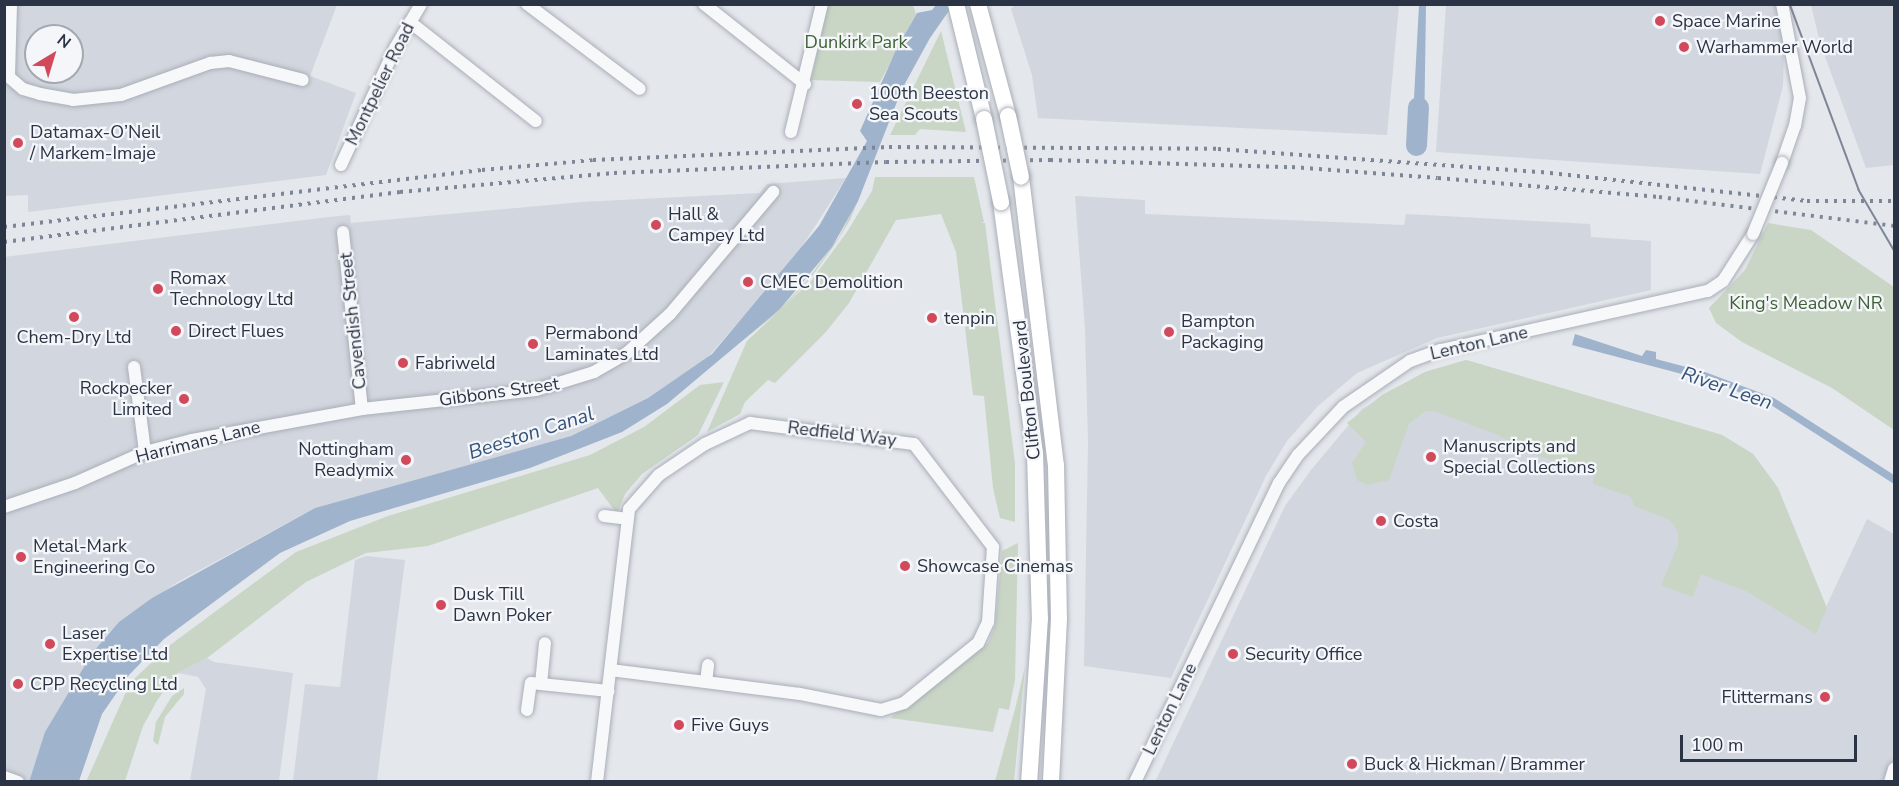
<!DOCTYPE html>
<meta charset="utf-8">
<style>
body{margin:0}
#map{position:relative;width:1899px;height:786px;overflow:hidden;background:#e4e7ec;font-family:"Nunito Sans",sans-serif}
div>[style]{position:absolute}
.built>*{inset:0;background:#d2d6de}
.green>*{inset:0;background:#c9d6c5}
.water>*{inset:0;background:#9fb4cc}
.river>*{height:21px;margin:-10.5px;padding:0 10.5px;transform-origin:10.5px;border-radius:10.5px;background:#9fb4cc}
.roads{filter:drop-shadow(0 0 2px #a9aeb7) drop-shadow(0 0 2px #a9aeb7)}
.minor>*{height:12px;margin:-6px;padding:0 6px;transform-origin:6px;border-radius:6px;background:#f7f8fa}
.highway>*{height:16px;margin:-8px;padding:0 8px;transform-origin:8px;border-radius:8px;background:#fff}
.tram>*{height:1.5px;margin:-0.75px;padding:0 0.75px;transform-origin:0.75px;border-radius:0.75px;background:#7d8696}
.rail>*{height:4px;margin-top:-2px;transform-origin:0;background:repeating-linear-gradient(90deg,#7d8696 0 3px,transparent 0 9px)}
.bridges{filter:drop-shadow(0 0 2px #a9aeb7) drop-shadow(0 0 2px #a9aeb7)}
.minor-bridge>*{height:12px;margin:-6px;padding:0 6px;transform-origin:6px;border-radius:6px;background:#f7f8fa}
.highway-bridge>*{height:16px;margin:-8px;padding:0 8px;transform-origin:8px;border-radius:8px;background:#fff}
.dots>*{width:16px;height:16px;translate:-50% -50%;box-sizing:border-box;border:3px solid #f4f6f9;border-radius:50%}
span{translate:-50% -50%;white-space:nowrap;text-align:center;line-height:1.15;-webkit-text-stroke:4.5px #f4f6f9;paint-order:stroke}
.poi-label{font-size:18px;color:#2b3445}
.left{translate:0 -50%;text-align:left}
.right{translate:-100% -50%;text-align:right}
.park-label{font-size:18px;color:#3f6138}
.street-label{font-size:18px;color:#2b3445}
.water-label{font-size:20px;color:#34527a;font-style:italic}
.frame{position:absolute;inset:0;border:6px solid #2b3445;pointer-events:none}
.north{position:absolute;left:24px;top:24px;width:60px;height:60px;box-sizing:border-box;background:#f4f6f9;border:2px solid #a4a8b1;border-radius:50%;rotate:38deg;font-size:16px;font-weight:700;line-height:24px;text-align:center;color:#2b3445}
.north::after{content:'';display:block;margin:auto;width:21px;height:27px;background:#d1495b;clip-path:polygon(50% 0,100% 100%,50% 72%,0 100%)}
.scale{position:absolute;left:1680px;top:735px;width:177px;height:27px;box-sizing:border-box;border:3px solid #2b3445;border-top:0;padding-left:8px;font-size:18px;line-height:21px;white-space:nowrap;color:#2b3445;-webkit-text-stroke:4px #f4f6f9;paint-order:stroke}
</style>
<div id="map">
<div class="built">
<div style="clip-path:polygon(1016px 4px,1399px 5px,1387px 135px,1038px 118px,1032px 75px,1011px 9px)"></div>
<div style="clip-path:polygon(evenodd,4px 5px,337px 5px,310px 76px,356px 93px,326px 175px,28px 212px,28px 195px,5px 196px,4px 5px,36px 36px,72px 36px,72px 72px,36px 72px,36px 36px)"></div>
<div style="clip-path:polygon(1446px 5px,1776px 5px,1784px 50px,1783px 86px,1760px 174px,1436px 152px)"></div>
<div style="clip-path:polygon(1811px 5px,1894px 5px,1894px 165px,1866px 168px,1820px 43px)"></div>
<div style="clip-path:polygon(846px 178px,792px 262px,706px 359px,648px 398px,571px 436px,315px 508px,176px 583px,107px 634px,46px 732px,29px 782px,4px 781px,4px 257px,329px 217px,350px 215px,351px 223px,582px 202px,760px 193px,767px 184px)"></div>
<div style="clip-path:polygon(1075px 196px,1145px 200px,1145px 214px,1404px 225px,1406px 214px,1590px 224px,1591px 237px,1651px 241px,1651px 290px,1437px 338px,1357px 373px,1318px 406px,1287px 441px,1266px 476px,1171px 678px,1084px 666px,1088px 443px,1085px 329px)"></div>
<div style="clip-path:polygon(1466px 360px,1722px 435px,1753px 454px,1778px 488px,1826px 607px,1867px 519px,1894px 534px,1894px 781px,1155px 782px,1285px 506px,1311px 470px,1362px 409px,1425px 372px)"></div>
<div style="clip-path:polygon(366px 556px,405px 560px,377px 781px,293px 781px,305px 684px,340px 687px,355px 560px)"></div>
<div style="clip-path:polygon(207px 658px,214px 662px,293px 673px,279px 781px,190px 781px,206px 689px,198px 677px,178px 673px)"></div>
</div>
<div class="green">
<div style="clip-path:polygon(828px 5px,913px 5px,916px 14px,880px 82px,811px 80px)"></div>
<div style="clip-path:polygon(941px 31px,966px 132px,920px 129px,915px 135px,890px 135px)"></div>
<div style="clip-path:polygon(875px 177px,974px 177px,984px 222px,981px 223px,985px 223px,1015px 464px,1015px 522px,1000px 518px,993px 488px,984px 396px,973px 395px,956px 252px,941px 214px,896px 220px,849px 303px,825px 333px,775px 383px,768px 380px,745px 402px,740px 414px,707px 432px,747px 341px,811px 281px,847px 232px,872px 191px)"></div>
<div style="clip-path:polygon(863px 189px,850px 220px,836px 243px,810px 279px,781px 310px,722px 357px,780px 309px,805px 283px,839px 237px)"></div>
<div style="clip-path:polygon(1768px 223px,1811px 230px,1894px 287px,1894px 430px,1832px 388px,1742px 342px,1716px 323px,1709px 308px,1745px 270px)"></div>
<div style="clip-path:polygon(1466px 360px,1722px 435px,1753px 454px,1778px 488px,1827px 608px,1816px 634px,1746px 591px,1701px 574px,1693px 597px,1661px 585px,1678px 545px,1678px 531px,1670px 520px,1634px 506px,1631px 497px,1593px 484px,1594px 472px,1528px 453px,1498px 435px,1437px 412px,1425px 411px,1409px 424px,1389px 480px,1367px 485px,1357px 480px,1352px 463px,1366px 442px,1347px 423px,1382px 395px,1425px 372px)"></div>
<div style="clip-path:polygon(724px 382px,698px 435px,642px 474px,625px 494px,617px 514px,598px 488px,428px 546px,366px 553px,306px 582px,207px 658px,178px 673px,158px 699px,143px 726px,125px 781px,86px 782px,130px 683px,170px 645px,296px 552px,388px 516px,590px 455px,644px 427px,700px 385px)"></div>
<div style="clip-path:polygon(1018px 543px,1015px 680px,1009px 710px,999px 708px,993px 732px,890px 718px,988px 643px,995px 626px,1002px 551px)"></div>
<div style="clip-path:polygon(1025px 667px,1014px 781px,995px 781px,1015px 709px)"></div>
<div style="clip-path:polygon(184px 688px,184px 694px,165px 717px,158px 745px,153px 741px,156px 722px,172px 696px)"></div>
</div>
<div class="water">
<div style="clip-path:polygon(936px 5px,953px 5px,930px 38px,902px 89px,858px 201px,832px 247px,780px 309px,667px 404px,622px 432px,530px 468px,350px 521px,280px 553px,164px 639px,129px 675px,102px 714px,79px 781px,29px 782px,45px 732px,93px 652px,119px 622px,152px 598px,315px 508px,571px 436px,648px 398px,712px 354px,819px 226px,867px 141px,860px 131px,896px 50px,917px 13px,932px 10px)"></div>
<div style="clip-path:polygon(1419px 5px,1426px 5px,1424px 136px,1412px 135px)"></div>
<div style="clip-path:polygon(1575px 334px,1642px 356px,1646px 350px,1656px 352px,1656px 359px,1705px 372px,1774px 398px,1894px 475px,1894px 484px,1771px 405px,1716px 383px,1572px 345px)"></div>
</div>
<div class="river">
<div style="left:1416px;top:145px;width:38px;rotate:-87deg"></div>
</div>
<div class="roads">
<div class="minor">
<div style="left:11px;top:4px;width:73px;rotate:91.6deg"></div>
<div style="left:9px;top:77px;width:18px;rotate:41deg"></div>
<div style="left:23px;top:89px;width:18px;rotate:16deg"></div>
<div style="left:40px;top:94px;width:34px;rotate:10deg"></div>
<div style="left:73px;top:100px;width:48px;rotate:-5.9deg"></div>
<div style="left:121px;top:95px;width:95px;rotate:-19.8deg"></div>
<div style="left:210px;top:63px;width:19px;rotate:-6deg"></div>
<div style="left:229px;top:61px;width:76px;rotate:14.4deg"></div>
<div style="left:527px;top:4px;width:141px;rotate:37deg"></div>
<div style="left:704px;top:4px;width:129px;rotate:38.4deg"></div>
<div style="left:410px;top:22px;width:160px;rotate:38.2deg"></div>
<div style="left:791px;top:132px;width:132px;rotate:-76.4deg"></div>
<div style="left:1782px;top:163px;width:39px;rotate:-71deg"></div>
<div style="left:1795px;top:126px;width:28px;rotate:-80deg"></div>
<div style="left:1800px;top:98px;width:96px;rotate:-100.8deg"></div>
<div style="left:341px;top:165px;width:129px;rotate:-65.2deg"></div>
<div style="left:395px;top:48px;width:51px;rotate:-59.4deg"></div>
<div style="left:343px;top:232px;width:178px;rotate:83.9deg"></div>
<div style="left:134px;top:367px;width:86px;rotate:82.6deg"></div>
<div style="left:4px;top:507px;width:75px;rotate:-18.7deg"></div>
<div style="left:75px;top:483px;width:77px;rotate:-23.9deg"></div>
<div style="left:145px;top:452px;width:49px;rotate:-14.3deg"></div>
<div style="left:192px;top:440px;width:173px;rotate:-10.3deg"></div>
<div style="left:362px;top:409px;width:175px;rotate:-6.2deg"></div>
<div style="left:536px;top:390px;width:61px;rotate:-17.2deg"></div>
<div style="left:594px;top:372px;width:38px;rotate:-30deg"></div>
<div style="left:627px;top:353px;width:58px;rotate:-42.2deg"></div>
<div style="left:670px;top:314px;width:160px;rotate:-49.8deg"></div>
<div style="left:604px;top:516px;width:24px;rotate:7deg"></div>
<div style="left:706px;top:682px;width:17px;rotate:-83deg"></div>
<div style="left:541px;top:684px;width:41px;rotate:-84.4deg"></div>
<div style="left:527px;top:710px;width:27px;rotate:-82deg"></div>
<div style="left:531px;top:683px;width:78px;rotate:5.9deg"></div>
<div style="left:4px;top:777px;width:15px;rotate:20deg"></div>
<div style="left:597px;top:782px;width:275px;rotate:-83.3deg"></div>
<div style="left:629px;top:509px;width:45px;rotate:-48.6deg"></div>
<div style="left:659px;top:475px;width:55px;rotate:-34deg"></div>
<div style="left:705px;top:444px;width:50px;rotate:-25deg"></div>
<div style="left:750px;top:423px;width:165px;rotate:7.3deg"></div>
<div style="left:914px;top:444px;width:130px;rotate:52.5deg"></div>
<div style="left:993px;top:547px;width:75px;rotate:93.8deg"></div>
<div style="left:988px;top:622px;width:23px;rotate:115deg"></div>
<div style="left:978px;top:643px;width:95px;rotate:141deg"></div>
<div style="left:904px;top:703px;width:24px;rotate:163deg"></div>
<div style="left:881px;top:710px;width:83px;rotate:-168.8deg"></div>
<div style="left:800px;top:694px;width:191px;rotate:-172.8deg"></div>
<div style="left:1135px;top:782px;width:332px;rotate:-64.3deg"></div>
<div style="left:1279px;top:483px;width:34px;rotate:-56deg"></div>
<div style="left:1298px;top:455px;width:66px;rotate:-46.8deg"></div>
<div style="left:1343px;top:407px;width:81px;rotate:-34.5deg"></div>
<div style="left:1410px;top:361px;width:33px;rotate:-20deg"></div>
<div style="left:1441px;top:350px;width:273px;rotate:-12.5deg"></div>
<div style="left:1708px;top:291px;width:18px;rotate:-34deg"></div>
<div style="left:1723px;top:281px;width:56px;rotate:-57.4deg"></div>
<div style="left:1890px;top:782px;width:14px;rotate:-73deg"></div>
</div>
<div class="highway">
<div style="left:956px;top:4px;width:118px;rotate:76.3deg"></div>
<div style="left:978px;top:4px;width:116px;rotate:75deg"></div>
<div style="left:1021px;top:177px;width:290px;rotate:83.1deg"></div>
<div style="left:1056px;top:465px;width:153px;rotate:88.9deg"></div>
<div style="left:1059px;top:618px;width:164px;rotate:92.8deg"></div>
<div style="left:1001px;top:202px;width:254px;rotate:82.3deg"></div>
<div style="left:1035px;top:454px;width:164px;rotate:88.3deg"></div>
<div style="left:1040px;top:618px;width:164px;rotate:93.8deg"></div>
</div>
</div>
<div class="tram">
<div style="left:1790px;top:4px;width:198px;rotate:69.6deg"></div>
<div style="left:1859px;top:190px;width:69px;rotate:59.7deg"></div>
</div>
<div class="rail">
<div style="left:4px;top:227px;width:481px;rotate:-6.8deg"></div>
<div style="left:482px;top:170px;width:111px;rotate:-5.1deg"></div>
<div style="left:593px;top:160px;width:296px;rotate:-2.5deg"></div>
<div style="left:889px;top:147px;width:329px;rotate:0.3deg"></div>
<div style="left:1218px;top:149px;width:324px;rotate:4.1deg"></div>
<div style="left:1541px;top:172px;width:268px;rotate:6.2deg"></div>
<div style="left:1807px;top:201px;width:87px"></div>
<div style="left:4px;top:242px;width:399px;rotate:-7.2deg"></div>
<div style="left:400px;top:192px;width:215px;rotate:-5.1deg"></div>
<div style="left:614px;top:173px;width:272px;rotate:-2.3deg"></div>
<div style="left:886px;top:162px;width:164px;rotate:-0.7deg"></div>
<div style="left:1050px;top:160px;width:242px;rotate:1.7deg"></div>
<div style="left:1292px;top:167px;width:146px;rotate:4.3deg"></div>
<div style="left:1438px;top:178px;width:222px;rotate:4.9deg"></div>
<div style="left:1659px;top:197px;width:237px;rotate:7deg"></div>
</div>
<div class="bridges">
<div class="minor-bridge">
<div style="left:1753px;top:234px;width:77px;rotate:-67.8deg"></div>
</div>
<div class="highway-bridge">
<div style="left:1008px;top:116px;width:62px;rotate:78deg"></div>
<div style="left:984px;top:119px;width:85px;rotate:78.4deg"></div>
</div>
</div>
<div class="dots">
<div style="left:1660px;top:21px;background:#d1495b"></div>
<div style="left:1684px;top:47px;background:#d1495b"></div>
<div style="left:857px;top:104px;background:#d1495b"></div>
<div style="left:18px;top:143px;background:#d1495b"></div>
<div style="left:656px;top:225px;background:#d1495b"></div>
<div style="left:748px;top:282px;background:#d1495b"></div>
<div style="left:158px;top:289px;background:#d1495b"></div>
<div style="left:74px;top:317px;background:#d1495b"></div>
<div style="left:932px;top:318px;background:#d1495b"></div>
<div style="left:176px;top:331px;background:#d1495b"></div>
<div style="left:1169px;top:332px;background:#d1495b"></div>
<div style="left:533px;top:344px;background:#d1495b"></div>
<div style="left:403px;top:363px;background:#d1495b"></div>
<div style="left:184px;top:399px;background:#d1495b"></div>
<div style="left:1431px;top:457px;background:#d1495b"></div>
<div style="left:406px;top:460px;background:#d1495b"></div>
<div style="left:1381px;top:521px;background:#d1495b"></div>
<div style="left:21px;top:557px;background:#d1495b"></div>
<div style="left:905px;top:566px;background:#d1495b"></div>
<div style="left:441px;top:605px;background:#d1495b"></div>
<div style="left:50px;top:644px;background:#d1495b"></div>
<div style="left:1233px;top:654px;background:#d1495b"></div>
<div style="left:18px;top:684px;background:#d1495b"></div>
<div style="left:1825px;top:697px;background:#d1495b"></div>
<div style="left:679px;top:725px;background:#d1495b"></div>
<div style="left:1352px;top:764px;background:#d1495b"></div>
</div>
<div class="poi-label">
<span class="left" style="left:1672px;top:21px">Space Marine</span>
<span class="left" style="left:1696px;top:47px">Warhammer World</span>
<span class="left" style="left:869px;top:104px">100th Beeston<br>Sea Scouts</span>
<span class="left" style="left:30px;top:143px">Datamax-O’Neil<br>/ Markem-Imaje</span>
<span class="left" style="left:668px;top:225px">Hall &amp;<br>Campey Ltd</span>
<span class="left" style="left:170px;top:289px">Romax<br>Technology Ltd</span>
<span class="left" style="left:760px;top:282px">CMEC Demolition</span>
<span class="left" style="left:944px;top:318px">tenpin</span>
<span class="left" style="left:1181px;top:332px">Bampton<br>Packaging</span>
<span class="left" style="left:188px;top:331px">Direct Flues</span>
<span class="left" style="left:545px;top:344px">Permabond<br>Laminates Ltd</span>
<span style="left:74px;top:337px">Chem-Dry Ltd</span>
<span class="left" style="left:415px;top:363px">Fabriweld</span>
<span class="right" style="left:172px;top:399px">Rockpecker<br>Limited</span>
<span class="left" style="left:1443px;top:457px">Manuscripts and<br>Special Collections</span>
<span class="right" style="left:394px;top:460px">Nottingham<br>Readymix</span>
<span class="left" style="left:1393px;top:521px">Costa</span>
<span class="left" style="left:33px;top:557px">Metal-Mark<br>Engineering Co</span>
<span class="left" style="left:917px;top:566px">Showcase Cinemas</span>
<span class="left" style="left:453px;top:605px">Dusk Till<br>Dawn Poker</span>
<span class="left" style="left:62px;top:644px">Laser<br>Expertise Ltd</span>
<span class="left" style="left:1245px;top:654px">Security Office</span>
<span class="left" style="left:30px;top:684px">CPP Recycling Ltd</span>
<span class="right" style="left:1813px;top:697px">Flittermans</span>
<span class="left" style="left:691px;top:725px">Five Guys</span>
<span class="left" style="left:1364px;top:764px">Buck &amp; Hickman / Brammer</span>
</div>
<div class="park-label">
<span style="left:856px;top:42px">Dunkirk Park</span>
<span style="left:1806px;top:303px">King's Meadow NR</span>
</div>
<div class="street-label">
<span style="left:380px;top:84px;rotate:-64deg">Montpelier Road</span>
<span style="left:353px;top:321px;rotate:-96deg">Cavendish Street</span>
<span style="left:1479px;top:343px;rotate:-13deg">Lenton Lane</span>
<span style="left:1027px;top:390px;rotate:-96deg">Clifton Boulevard</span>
<span style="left:499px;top:392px;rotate:-8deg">Gibbons Street</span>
<span style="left:842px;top:434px;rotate:7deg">Redfield Way</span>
<span style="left:198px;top:442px;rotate:-14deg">Harrimans Lane</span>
<span style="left:1170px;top:709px;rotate:-64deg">Lenton Lane</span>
</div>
<div class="water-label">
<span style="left:1727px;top:388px;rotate:19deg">River Leen</span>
<span style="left:531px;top:433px;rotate:-18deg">Beeston Canal</span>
</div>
<div class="frame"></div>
<div class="north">N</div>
<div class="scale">100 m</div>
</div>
